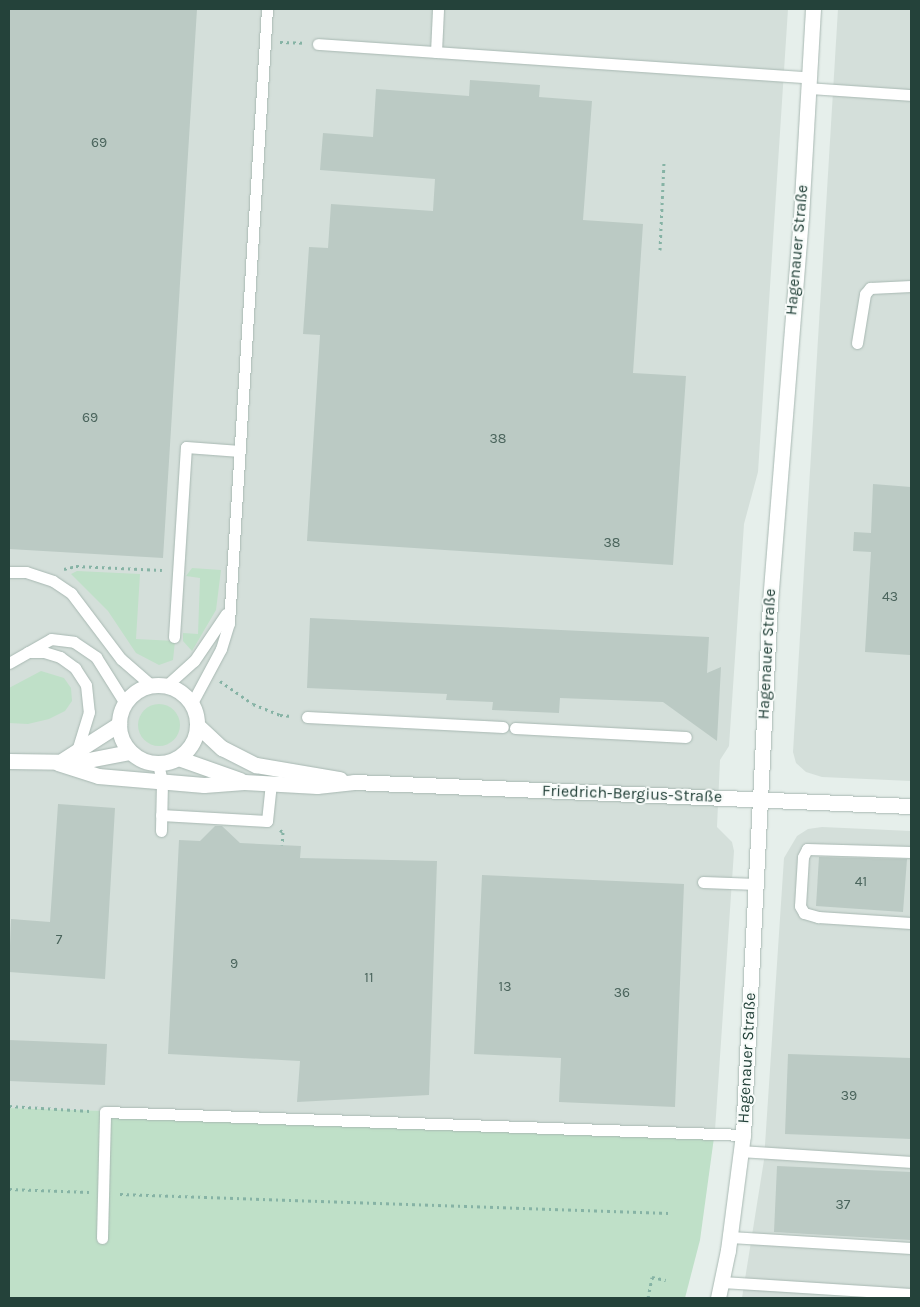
<!DOCTYPE html>
<meta charset="utf-8">
<style>
body{margin:0}
#map{position:relative;width:920px;height:1307px;overflow:hidden;background:#e6efeb;font-family:Karla,sans-serif}
div>[style]{position:absolute}
.built>*{inset:0;background:#d4dfda}
.green>*{inset:0;background:#bfe0c8}
.round{border-radius:50%}
.building>*{inset:0;background:#bbcac4}
.path>*{height:3px;margin-top:-1.5px;transform-origin:0;background:repeating-linear-gradient(90deg,#86b3a5 0 2.5px,transparent 0 6.5px)}
.roads{filter:drop-shadow(0 0 1px #a8b8b2) drop-shadow(0 0 1px #a8b8b2)}
.service>*{height:11px;margin:-5.5px;padding:0 5.5px;transform-origin:5.5px;border-radius:5.5px;background:#fff}
.minor>*{height:15px;margin:-7.5px;padding:0 7.5px;transform-origin:7.5px;border-radius:7.5px;background:#fff}
.minor>.ring{margin:-7.5px;padding:0;box-sizing:content-box;background:none;border:15px solid #fff;border-radius:50%}
.tertiary>*{height:15px;margin:-7.5px;padding:0 7.5px;transform-origin:7.5px;border-radius:7.5px;background:#fff}
span{translate:-50% -50%;white-space:nowrap;text-align:center;line-height:1.15;-webkit-text-stroke:4px #f7fbf9;paint-order:stroke}
.number-label{font-size:14px;color:#4a645c}
.number-label span{-webkit-text-stroke-width:0}
.street-label{font-size:16px;color:#24423a}
.frame{position:absolute;inset:0;border:10px solid #24423a;pointer-events:none}
</style>
<div id="map">
<div class="built">
<div style="clip-path:polygon(9px 9px,788px 9px,758px 472px,744px 524px,729px 746px,720px 760px,717px 827px,732px 842px,734px 851px,715px 1130px,9px 1108px)"></div>
<div style="clip-path:polygon(838px 9px,911px 9px,911px 781px,822px 777px,806px 772px,796px 763px,793px 752px)"></div>
<div style="clip-path:polygon(822px 827px,911px 831px,911px 1298px,742px 1298px,764px 1160px,784px 858px,797px 836px,808px 829px)"></div>
</div>
<div class="green">
<div style="clip-path:polygon(192px 568px,221px 570px,216px 610px,192px 651px,183px 641px,183px 633px,198px 634px,200px 578px,186px 576px)"></div>
<div style="clip-path:polygon(77px 571px,140px 574px,136px 639px,175px 641px,173px 660px,159px 665px,136px 653px,108px 611px,71px 574px)"></div>
<div style="clip-path:polygon(41px 671px,64px 678px,71px 688px,72px 701px,65px 711px,49px 719px,28px 724px,9px 723px,9px 688px)"></div>
<div class="round" style="left:138px;top:704px;width:42px;height:42px"></div>
<div style="clip-path:polygon(9px 1108px,140px 1112px,715px 1130px,700px 1240px,685px 1298px,9px 1298px)"></div>
</div>
<div class="building">
<div style="clip-path:polygon(9px 9px,197px 9px,163px 558px,9px 549px)"></div>
<div style="clip-path:polygon(470px 80px,540px 85px,539px 97px,592px 101px,583px 220px,643px 224px,633px 373px,686px 376px,673px 565px,307px 541px,320px 335px,303px 334px,309px 247px,328px 248px,331px 204px,433px 211px,435px 179px,320px 170px,323px 133px,373px 137px,376px 89px,469px 96px)"></div>
<div style="clip-path:polygon(873px 484px,911px 487px,910px 655px,865px 652px,871px 552px,853px 551px,854px 532px,871px 533px)"></div>
<div style="clip-path:polygon(310px 618px,709px 637px,707px 673px,721px 667px,717px 741px,663px 702px,560px 698px,559px 713px,492px 710px,493px 702px,446px 700px,447px 694px,307px 688px)"></div>
<div style="clip-path:polygon(58px 804px,115px 808px,105px 979px,9px 972px,11px 919px,50px 922px)"></div>
<div style="clip-path:polygon(215px 826px,222px 826px,240px 843px,301px 846px,300px 858px,437px 861px,429px 1095px,297px 1102px,300px 1061px,168px 1054px,179px 840px,200px 841px)"></div>
<div style="clip-path:polygon(819px 857px,907px 859px,903px 912px,816px 906px)"></div>
<div style="clip-path:polygon(482px 875px,684px 884px,675px 1107px,559px 1102px,561px 1058px,474px 1054px)"></div>
<div style="clip-path:polygon(9px 1040px,107px 1044px,105px 1085px,9px 1081px)"></div>
<div style="clip-path:polygon(788px 1054px,911px 1058px,911px 1139px,785px 1134px)"></div>
<div style="clip-path:polygon(777px 1166px,911px 1172px,911px 1240px,774px 1232px)"></div>
</div>
<div class="path">
<div style="left:280px;top:42px;width:24px;rotate:2deg"></div>
<div style="left:660px;top:250px;width:87px;rotate:-87.4deg"></div>
<div style="left:64px;top:569px;width:12px;rotate:-14deg"></div>
<div style="left:76px;top:566px;width:86px;rotate:2.7deg"></div>
<div style="left:220px;top:681px;width:40px;rotate:34.9deg"></div>
<div style="left:253px;top:704px;width:29px;rotate:22deg"></div>
<div style="left:280px;top:715px;width:12px;rotate:5deg"></div>
<div style="left:280px;top:830px;width:4px;rotate:34deg"></div>
<div style="left:283px;top:832px;width:13px;rotate:94deg"></div>
<div style="left:9px;top:1106px;width:81px;rotate:3.5deg"></div>
<div style="left:9px;top:1189px;width:80px;rotate:2.1deg"></div>
<div style="left:120px;top:1194px;width:549px;rotate:1.98deg"></div>
<div style="left:648px;top:1298px;width:21px;rotate:-79deg"></div>
<div style="left:652px;top:1277px;width:14px;rotate:12deg"></div>
</div>
<div class="roads">
<div class="service">
<div style="left:318px;top:44px;width:491px;rotate:3.9deg"></div>
<div style="left:436px;top:52px;width:43px;rotate:-87.3deg"></div>
<div style="left:808px;top:88px;width:103px;rotate:3.9deg"></div>
<div style="left:857px;top:343px;width:50px;rotate:-80.7deg"></div>
<div style="left:865px;top:294px;width:8px;rotate:-50deg"></div>
<div style="left:870px;top:288px;width:41px;rotate:-2.8deg"></div>
<div style="left:9px;top:572px;width:17px"></div>
<div style="left:26px;top:572px;width:28px;rotate:18deg"></div>
<div style="left:53px;top:581px;width:22px;rotate:34deg"></div>
<div style="left:71px;top:593px;width:83px;rotate:52.9deg"></div>
<div style="left:121px;top:659px;width:40px;rotate:41deg"></div>
<div style="left:174px;top:637px;width:190px;rotate:-86.4deg"></div>
<div style="left:186px;top:447px;width:54px;rotate:4.2deg"></div>
<div style="left:28px;top:652px;width:16px"></div>
<div style="left:44px;top:652px;width:17px;rotate:17deg"></div>
<div style="left:60px;top:657px;width:19px;rotate:36deg"></div>
<div style="left:75px;top:668px;width:20px;rotate:57deg"></div>
<div style="left:86px;top:685px;width:27px;rotate:84deg"></div>
<div style="left:89px;top:712px;width:44px;rotate:107.2deg"></div>
<div style="left:9px;top:663px;width:48px;rotate:-29.7deg"></div>
<div style="left:51px;top:639px;width:23px;rotate:7deg"></div>
<div style="left:74px;top:642px;width:27px;rotate:34deg"></div>
<div style="left:96px;top:657px;width:54px;rotate:57.8deg"></div>
<div style="left:167px;top:685px;width:36px;rotate:-42deg"></div>
<div style="left:194px;top:661px;width:57px;rotate:-55.8deg"></div>
<div style="left:192px;top:703px;width:61px;rotate:-61.8deg"></div>
<div style="left:221px;top:649px;width:27px;rotate:-73deg"></div>
<div style="left:229px;top:623px;width:615px;rotate:-86.46deg"></div>
<div style="left:307px;top:717px;width:196px;rotate:2.9deg"></div>
<div style="left:515px;top:728px;width:171px;rotate:3deg"></div>
<div style="left:158px;top:764px;width:18px;rotate:77deg"></div>
<div style="left:162px;top:782px;width:49px;rotate:91.2deg"></div>
<div style="left:161px;top:815px;width:106px;rotate:3.2deg"></div>
<div style="left:267px;top:821px;width:36px;rotate:-84deg"></div>
<div style="left:911px;top:852px;width:104px;rotate:-178.3deg"></div>
<div style="left:807px;top:849px;width:9px;rotate:117deg"></div>
<div style="left:803px;top:857px;width:49px;rotate:93.5deg"></div>
<div style="left:800px;top:906px;width:8px;rotate:60deg"></div>
<div style="left:804px;top:913px;width:15px;rotate:16deg"></div>
<div style="left:818px;top:917px;width:93px;rotate:3.7deg"></div>
<div style="left:703px;top:882px;width:54px;rotate:2.1deg"></div>
<div style="left:741px;top:1151px;width:170px;rotate:3.7deg"></div>
<div style="left:730px;top:1237px;width:181px;rotate:3.5deg"></div>
<div style="left:102px;top:1238px;width:126px;rotate:-88.6deg"></div>
<div style="left:105px;top:1112px;width:638px;rotate:2.06deg"></div>
<div style="left:722px;top:1282px;width:189px;rotate:3.6deg"></div>
</div>
<div class="minor">
<div class="ring" style="left:119px;top:685px;width:63px;height:63px"></div>
<div style="left:198px;top:726px;width:33px;rotate:43deg"></div>
<div style="left:222px;top:748px;width:38px;rotate:27deg"></div>
<div style="left:256px;top:765px;width:85px;rotate:9.5deg"></div>
<div style="left:178px;top:758px;width:66px;rotate:19.5deg"></div>
<div style="left:63px;top:760px;width:67px;rotate:-32.7deg"></div>
<div style="left:9px;top:761px;width:69px;rotate:0.8deg"></div>
<div style="left:78px;top:762px;width:53px;rotate:-10.9deg"></div>
<div style="left:58px;top:763px;width:42px;rotate:18deg"></div>
<div style="left:98px;top:776px;width:106px;rotate:4.9deg"></div>
<div style="left:204px;top:785px;width:40px;rotate:-4.3deg"></div>
<div style="left:244px;top:782px;width:73px;rotate:3.1deg"></div>
<div style="left:317px;top:786px;width:37px;rotate:-6deg"></div>
<div style="left:354px;top:782px;width:558px;rotate:2.47deg"></div>
</div>
<div class="tertiary">
<div style="left:718px;top:1298px;width:49px;rotate:-78.2deg"></div>
<div style="left:728px;top:1250px;width:116px;rotate:-82.6deg"></div>
<div style="left:743px;top:1135px;width:534px;rotate:-87.1deg"></div>
<div style="left:770px;top:602px;width:386px;rotate:-85.4deg"></div>
<div style="left:801px;top:217px;width:208px;rotate:-86.7deg"></div>
</div>
</div>
<div class="number-label">
<span style="left:99px;top:143px">69</span>
<span style="left:90px;top:418px">69</span>
<span style="left:498px;top:439px">38</span>
<span style="left:612px;top:543px">38</span>
<span style="left:890px;top:597px">43</span>
<span style="left:861px;top:882px">41</span>
<span style="left:59px;top:940px">7</span>
<span style="left:234px;top:964px">9</span>
<span style="left:369px;top:978px">11</span>
<span style="left:505px;top:987px">13</span>
<span style="left:622px;top:993px">36</span>
<span style="left:849px;top:1096px">39</span>
<span style="left:843px;top:1205px">37</span>
</div>
<div class="street-label">
<span style="left:797px;top:250px;rotate:-85deg">Hagenauer Straße</span>
<span style="left:767px;top:654px;rotate:-87deg">Hagenauer Straße</span>
<span style="left:632px;top:794px;rotate:2deg">Friedrich-Bergius-Straße</span>
<span style="left:747px;top:1058px;rotate:-87deg">Hagenauer Straße</span>
</div>
<div class="frame"></div>
</div>
